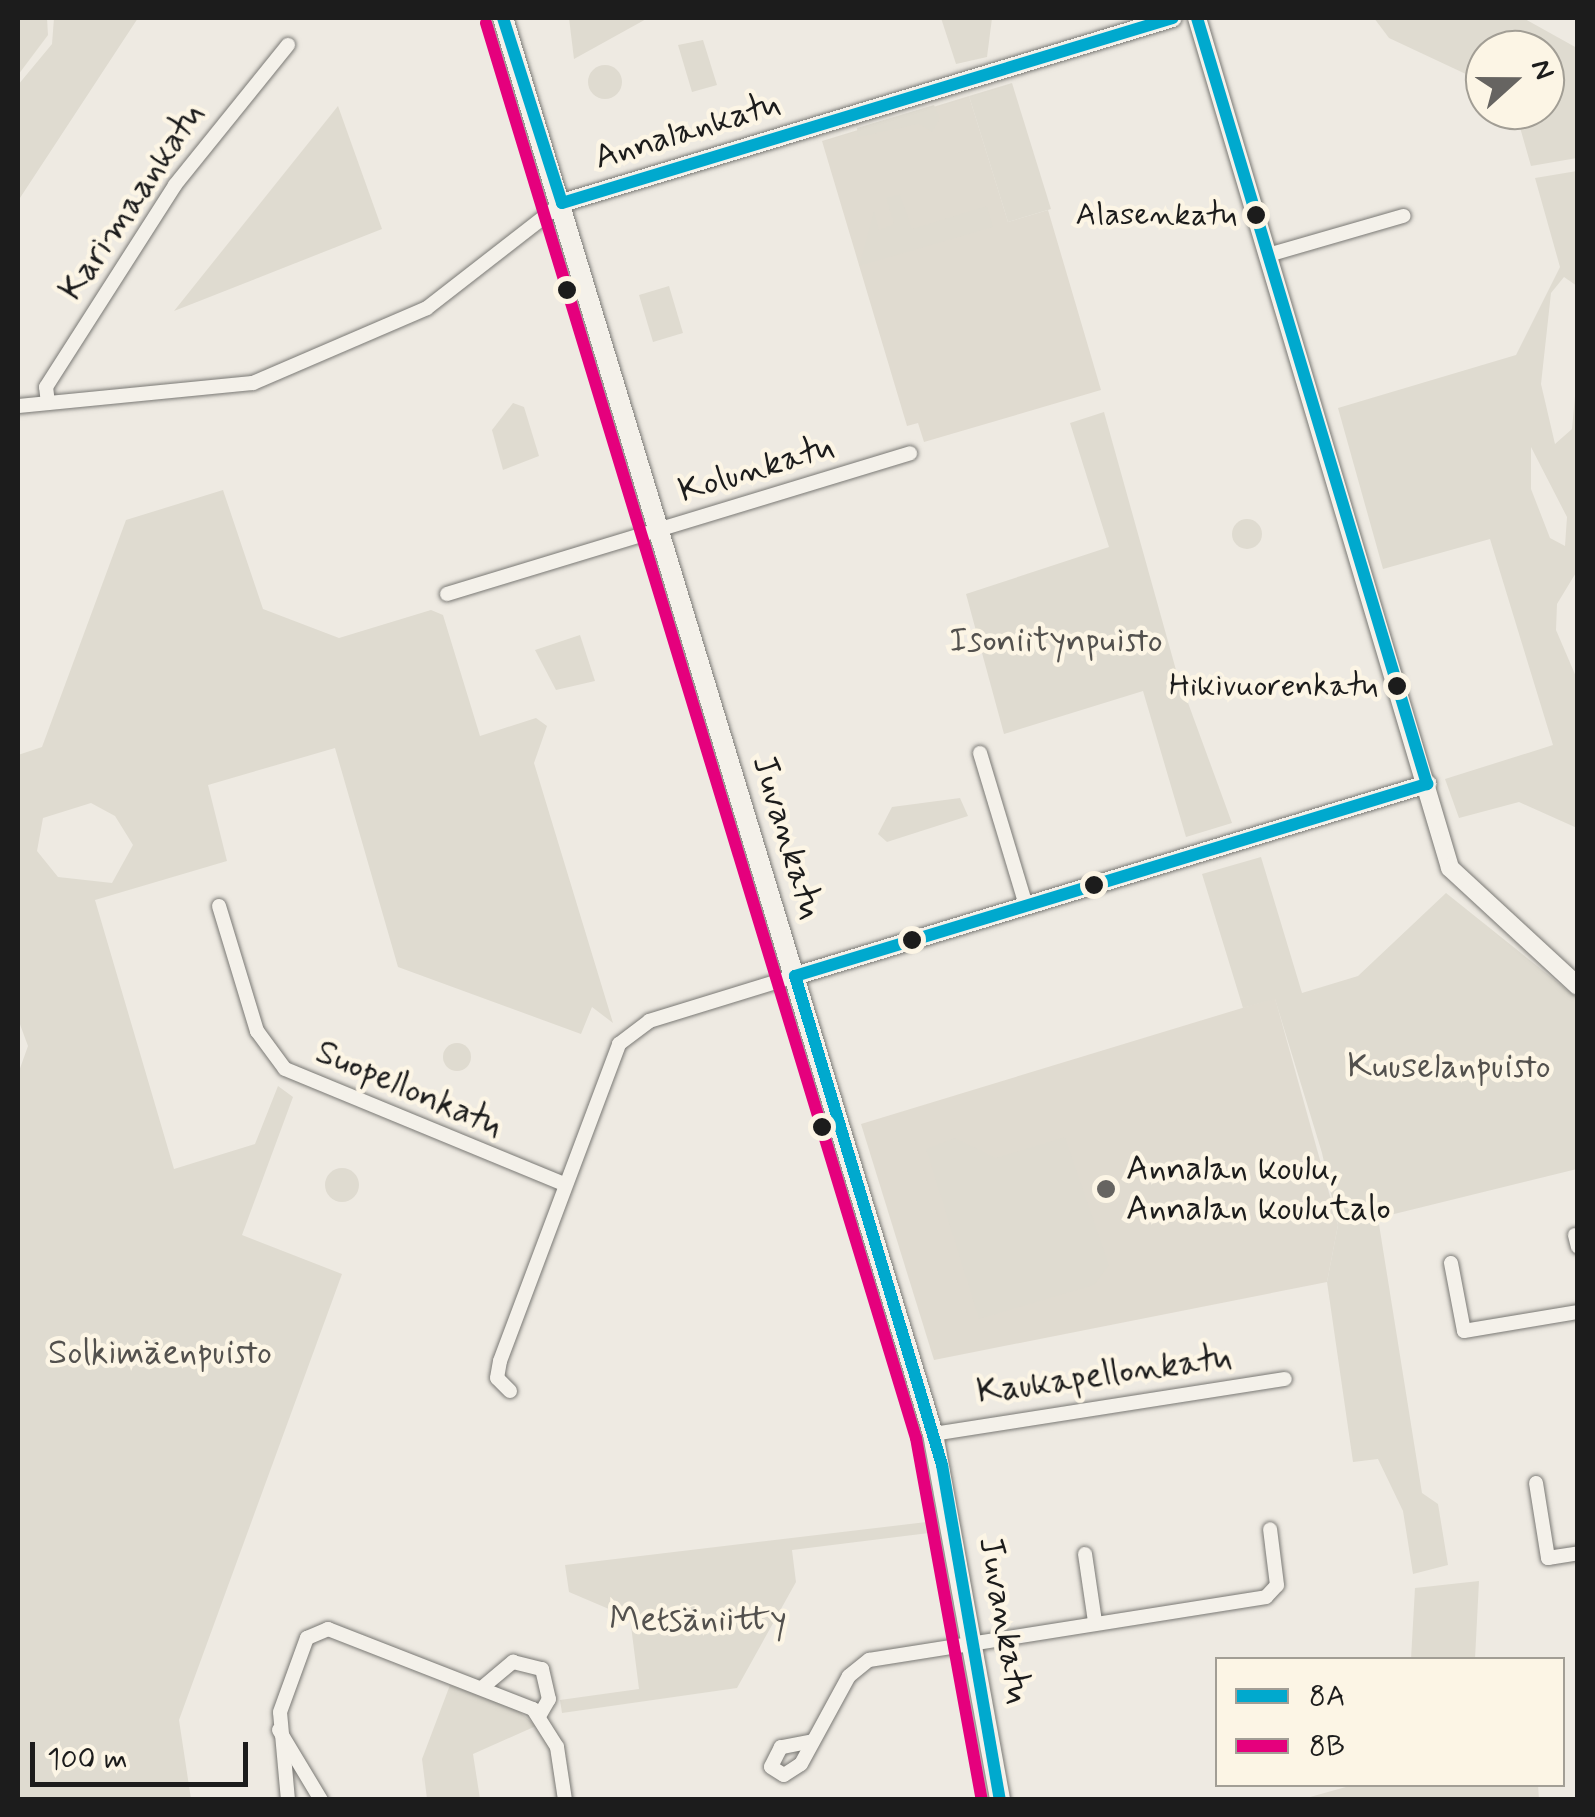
<!DOCTYPE html>
<meta charset="utf-8">
<style>
body{margin:0}
#map{position:relative;width:1595px;height:1817px;overflow:hidden;background:#eeeae2;font-family:Mynerve,sans-serif}
div>[style]{position:absolute}
.built>*{inset:0;background:#e0dbd0}
.green>*{inset:0;background:#dfdbd0}
.round{border-radius:50%}
.roads{filter:drop-shadow(0 0 2px #7a7975) drop-shadow(0 0 2px #7a7975)}
.minor>*{height:14px;margin:-7px;padding:0 7px;transform-origin:7px;border-radius:7px;background:#f4f1ea}
.tertiary>*{height:18px;margin:-9px;padding:0 9px;transform-origin:9px;border-radius:9px;background:#f4f1ea}
.secondary>*{height:20px;margin:-10px;padding:0 10px;transform-origin:10px;border-radius:10px;background:#f4f1ea}
.bus-1>*{height:12px;margin:-6px;padding:0 6px;transform-origin:6px;border-radius:6px;background:#00a9ce}
.bus-2>*{height:12px;margin:-6px;padding:0 6px;transform-origin:6px;border-radius:6px;background:#e5007d}
.dots>*{width:28px;height:28px;translate:-50% -50%;box-sizing:border-box;border:5px solid #fcf5e5;border-radius:50%}
span{translate:-50% -50%;white-space:nowrap;text-align:center;line-height:1.15;-webkit-text-stroke:9px #fcf5e5;paint-order:stroke}
.bus-label{font-size:32px;color:#1c1c1c}
.right{translate:-100% -50%;text-align:right}
.street-label{font-size:35px;color:#1c1c1c}
.park-label{font-size:35px;color:#53514e}
.poi-label{font-size:35px;color:#1c1c1c}
.left{translate:0 -50%;text-align:left}
.frame{position:absolute;inset:0;border:20px solid #1c1c1c;pointer-events:none}
.legend{position:absolute;left:1215px;top:1657px;width:350px;height:130px;box-sizing:border-box;background:#fcf5e5;border:2px solid #a29e95;margin:0;padding:12px 18px;list-style:none;font-size:30px;color:#1c1c1c}
.legend li{display:flex;align-items:center;gap:20px;height:50px}
.legend b{width:50px;border:2px solid #a29e95}
.north{position:absolute;left:1465px;top:30px;width:100px;height:100px;box-sizing:border-box;background:#fcf5e5;border:2px solid #a29e95;border-radius:50%;rotate:69deg;font-size:28px;font-weight:700;line-height:40px;text-align:center;color:#1c1c1c}
.north::after{content:'';display:block;margin:auto;width:35px;height:45px;background:#666461;clip-path:polygon(50% 0,100% 100%,50% 72%,0 100%)}
.scale{position:absolute;left:30px;top:1742px;width:218px;height:45px;box-sizing:border-box;border:5px solid #1c1c1c;border-top:0;padding-left:12px;font-size:30px;line-height:35px;white-space:nowrap;color:#1c1c1c;-webkit-text-stroke:8px #fcf5e5;paint-order:stroke}
</style>
<div id="map">
<div class="built">
<div style="clip-path:polygon(969px 96px,1008px 222px,1048px 210px,1101px 390px,924px 442px,918px 423px,907px 426px,822px 141px)"></div>
<div style="clip-path:polygon(1275px 998px,1338px 1225px,1327px 1282px,934px 1360px,861px 1124px)"></div>
</div>
<div class="green">
<div style="clip-path:polygon(18px 18px,47px 18px,48px 35px,18px 75px)"></div>
<div style="clip-path:polygon(54px 18px,138px 18px,18px 201px,18px 85px,52px 44px)"></div>
<div style="clip-path:polygon(569px 18px,648px 18px,574px 59px)"></div>
<div style="clip-path:polygon(941px 18px,992px 18px,987px 57px,956px 64px)"></div>
<div style="clip-path:polygon(1374px 18px,1523px 18px,1577px 48px,1577px 158px,1531px 166px,1515px 110px,1545px 110px,1545px 50px,1485px 50px,1485px 83px,1389px 38px)"></div>
<div style="clip-path:polygon(703px 40px,717px 85px,692px 92px,678px 45px)"></div>
<div class="round" style="left:588px;top:65px;width:34px;height:34px"></div>
<div style="clip-path:polygon(1012px 83px,1051px 209px,1008px 222px,969px 96px)"></div>
<div style="clip-path:polygon(934px 105px,940px 119px,932px 132px,919px 124px,858px 137px,857px 128px)"></div>
<div style="clip-path:polygon(338px 106px,382px 229px,174px 311px)"></div>
<div style="clip-path:polygon(evenodd,1577px 171px,1577px 286px,1564px 277px,1551px 293px,1541px 384px,1555px 444px,1572px 429px,1577px 374px,1577px 571px,1557px 604px,1556px 630px,1577px 679px,1577px 828px,1519px 802px,1459px 818px,1445px 779px,1553px 745px,1490px 539px,1383px 569px,1338px 408px,1516px 355px,1560px 267px,1535px 178px,1577px 171px,1531px 447px,1567px 517px,1565px 546px,1550px 538px,1531px 489px,1531px 447px)"></div>
<div style="clip-path:polygon(900px 194px,912px 229px,987px 206px,993px 227px,859px 266px,874px 211px,879px 230px,894px 224px,886px 198px)"></div>
<div style="clip-path:polygon(669px 286px,683px 333px,653px 342px,639px 295px)"></div>
<div style="clip-path:polygon(513px 403px,524px 407px,539px 456px,503px 470px,492px 430px)"></div>
<div style="clip-path:polygon(1104px 412px,1176px 670px,1232px 823px,1186px 837px,1143px 691px,1004px 734px,966px 594px,1109px 547px,1070px 423px)"></div>
<div style="clip-path:polygon(evenodd,223px 490px,263px 609px,339px 638px,431px 610px,443px 615px,480px 736px,536px 718px,547px 726px,534px 763px,613px 1023px,592px 1007px,581px 1034px,398px 967px,335px 748px,208px 785px,227px 861px,95px 900px,174px 1169px,255px 1144px,278px 1086px,293px 1097px,242px 1235px,342px 1274px,179px 1720px,191px 1799px,18px 1799px,18px 1074px,28px 1046px,18px 1019px,18px 755px,42px 747px,126px 520px,223px 490px,91px 803px,115px 816px,133px 845px,112px 883px,58px 877px,37px 851px,43px 818px,91px 803px)"></div>
<div class="round" style="left:1232px;top:519px;width:30px;height:30px"></div>
<div style="clip-path:polygon(580px 635px,595px 681px,556px 690px,535px 650px)"></div>
<div style="clip-path:polygon(960px 798px,968px 816px,887px 842px,878px 834px,892px 807px)"></div>
<div style="clip-path:polygon(1261px 857px,1302px 993px,1358px 976px,1446px 893px,1577px 998px,1577px 1169px,1378px 1218px,1422px 1493px,1438px 1504px,1448px 1565px,1413px 1574px,1403px 1511px,1378px 1459px,1353px 1462px,1327px 1282px,1338px 1225px,1322px 1153px,1275px 999px,1243px 1008px,1202px 874px)"></div>
<div class="round" style="left:443px;top:1043px;width:28px;height:28px"></div>
<div style="clip-path:polygon(1065px 1137px,1109px 1265px,1094px 1285px,979px 1319px,926px 1149px,955px 1138px,996px 1158px)"></div>
<div class="round" style="left:325px;top:1168px;width:34px;height:34px"></div>
<div style="clip-path:polygon(935px 1521px,937px 1532px,792px 1550px,796px 1582px,737px 1688px,562px 1713px,560px 1700px,639px 1689px,630px 1618px,569px 1592px,565px 1565px)"></div>
<div style="clip-path:polygon(1479px 1581px,1475px 1659px,1411px 1659px,1415px 1588px)"></div>
<div style="clip-path:polygon(450px 1685px,516px 1709px,536px 1726px,473px 1754px,480px 1799px,427px 1799px,422px 1759px)"></div>
<div style="clip-path:polygon(1353px 1785px,1538px 1785px,1539px 1799px,1303px 1799px)"></div>
</div>
<div class="roads">
<div class="minor">
<div style="left:1268px;top:255px;width:141px;rotate:-16.1deg"></div>
<div style="left:48px;top:403px;width:16px;rotate:-97deg"></div>
<div style="left:46px;top:387px;width:240px;rotate:-57.4deg"></div>
<div style="left:175px;top:185px;width:180px;rotate:-51.1deg"></div>
<div style="left:18px;top:406px;width:236px;rotate:-5.6deg"></div>
<div style="left:253px;top:383px;width:189px;rotate:-23.3deg"></div>
<div style="left:427px;top:308px;width:171px;rotate:-37.9deg"></div>
<div style="left:447px;top:594px;width:484px;rotate:-16.9deg"></div>
<div style="left:980px;top:753px;width:159px;rotate:73.2deg"></div>
<div style="left:219px;top:906px;width:131px;rotate:73.1deg"></div>
<div style="left:257px;top:1031px;width:47px;rotate:53.6deg"></div>
<div style="left:285px;top:1069px;width:302px;rotate:22.4deg"></div>
<div style="left:1575px;top:1235px;width:12px;rotate:76deg"></div>
<div style="left:1451px;top:1263px;width:69px;rotate:79.2deg"></div>
<div style="left:1464px;top:1331px;width:116px;rotate:-9.5deg"></div>
<div style="left:510px;top:1391px;width:18px;rotate:-135deg"></div>
<div style="left:497px;top:1378px;width:17px;rotate:-80deg"></div>
<div style="left:500px;top:1361px;width:339px;rotate:-69.4deg"></div>
<div style="left:619px;top:1044px;width:38px;rotate:-37deg"></div>
<div style="left:649px;top:1021px;width:153px;rotate:-17.1deg"></div>
<div style="left:933px;top:1434px;width:356px;rotate:-8.9deg"></div>
<div style="left:1536px;top:1483px;width:76px;rotate:80.9deg"></div>
<div style="left:1548px;top:1558px;width:30px;rotate:-9deg"></div>
<div style="left:1085px;top:1554px;width:69px;rotate:81.6deg"></div>
<div style="left:484px;top:1686px;width:38px;rotate:-40deg"></div>
<div style="left:513px;top:1662px;width:30px;rotate:14deg"></div>
<div style="left:542px;top:1669px;width:31px;rotate:77deg"></div>
<div style="left:549px;top:1699px;width:20px;rotate:120deg"></div>
<div style="left:279px;top:1730px;width:82px;rotate:59deg"></div>
<div style="left:813px;top:1741px;width:33px;rotate:169deg"></div>
<div style="left:781px;top:1747px;width:22px;rotate:117deg"></div>
<div style="left:771px;top:1767px;width:15px;rotate:32deg"></div>
<div style="left:784px;top:1775px;width:20px;rotate:-33deg"></div>
<div style="left:801px;top:1764px;width:100px;rotate:-61.4deg"></div>
<div style="left:849px;top:1676px;width:26px;rotate:-39deg"></div>
<div style="left:869px;top:1660px;width:402px;rotate:-9deg"></div>
<div style="left:1266px;top:1597px;width:16px;rotate:-47deg"></div>
<div style="left:1277px;top:1585px;width:56px;rotate:-97.1deg"></div>
<div style="left:288px;top:1800px;width:88px;rotate:-95.2deg"></div>
<div style="left:280px;top:1712px;width:79px;rotate:-70deg"></div>
<div style="left:307px;top:1638px;width:23px;rotate:-23deg"></div>
<div style="left:328px;top:1629px;width:220px;rotate:21.3deg"></div>
<div style="left:533px;top:1709px;width:45px;rotate:57.7deg"></div>
<div style="left:557px;top:1747px;width:54px;rotate:81.4deg"></div>
</div>
<div class="tertiary">
<div style="left:1197px;top:18px;width:887px;rotate:73.42deg"></div>
<div style="left:1450px;top:868px;width:174px;rotate:42.7deg"></div>
<div style="left:562px;top:203px;width:638px;rotate:-16.85deg"></div>
<div style="left:795px;top:976px;width:661px;rotate:-16.9deg"></div>
</div>
<div class="secondary">
<div style="left:503px;top:18px;width:1480px;rotate:73.11deg"></div>
<div style="left:933px;top:1434px;width:372px;rotate:79.6deg"></div>
</div>
</div>
<div class="bus-1">
<div style="left:503px;top:18px;width:194px;rotate:72.3deg"></div>
<div style="left:1197px;top:18px;width:800px;rotate:73.29deg"></div>
<div style="left:562px;top:203px;width:638px;rotate:-16.85deg"></div>
<div style="left:795px;top:976px;width:511px;rotate:73.27deg"></div>
<div style="left:942px;top:1465px;width:340px;rotate:80.2deg"></div>
<div style="left:795px;top:976px;width:661px;rotate:-16.9deg"></div>
</div>
<div class="bus-2">
<div style="left:486px;top:23px;width:1479px;rotate:73.1deg"></div>
<div style="left:916px;top:1438px;width:368px;rotate:79.7deg"></div>
</div>
<div class="dots">
<div style="left:1256px;top:215px;background:#1c1c1c"></div>
<div style="left:567px;top:290px;background:#1c1c1c"></div>
<div style="left:1397px;top:686px;background:#1c1c1c"></div>
<div style="left:1094px;top:885px;background:#1c1c1c"></div>
<div style="left:912px;top:940px;background:#1c1c1c"></div>
<div style="left:822px;top:1127px;background:#1c1c1c"></div>
<div style="left:1106px;top:1189px;background:#666461"></div>
</div>
<div class="bus-label">
<span class="right" style="left:1237px;top:215px">Alasenkatu</span>
<span class="right" style="left:1378px;top:686px">Hikivuorenkatu</span>
</div>
<div class="street-label">
<span style="left:687px;top:131px;rotate:-17deg">Annalankatu</span>
<span style="left:132px;top:202px;rotate:-56deg">Karimaankatu</span>
<span style="left:756px;top:469px;rotate:-17deg">Kolunkatu</span>
<span style="left:787px;top:837px;rotate:73deg">Juvankatu</span>
<span style="left:409px;top:1089px;rotate:23deg">Suopellonkatu</span>
<span style="left:1104px;top:1375px;rotate:-8deg">Kaukapellonkatu</span>
<span style="left:1004px;top:1620px;rotate:80deg">Juvankatu</span>
</div>
<div class="park-label">
<span style="left:1056px;top:641px">Isoniitynpuisto</span>
<span style="left:1449px;top:1067px">Kuuselanpuisto</span>
<span style="left:160px;top:1353px">Solkimäenpuisto</span>
<span style="left:698px;top:1620px">Metsäniitty</span>
</div>
<div class="poi-label">
<span class="left" style="left:1126px;top:1189px">Annalan koulu,<br>Annalan koulutalo</span>
</div>
<div class="frame"></div>
<ul class="legend">
<li><b style="height:12px;background:#00a9ce"></b>8A</li>
<li><b style="height:12px;background:#e5007d"></b>8B</li>
</ul>
<div class="north">N</div>
<div class="scale">100 m</div>
</div>
